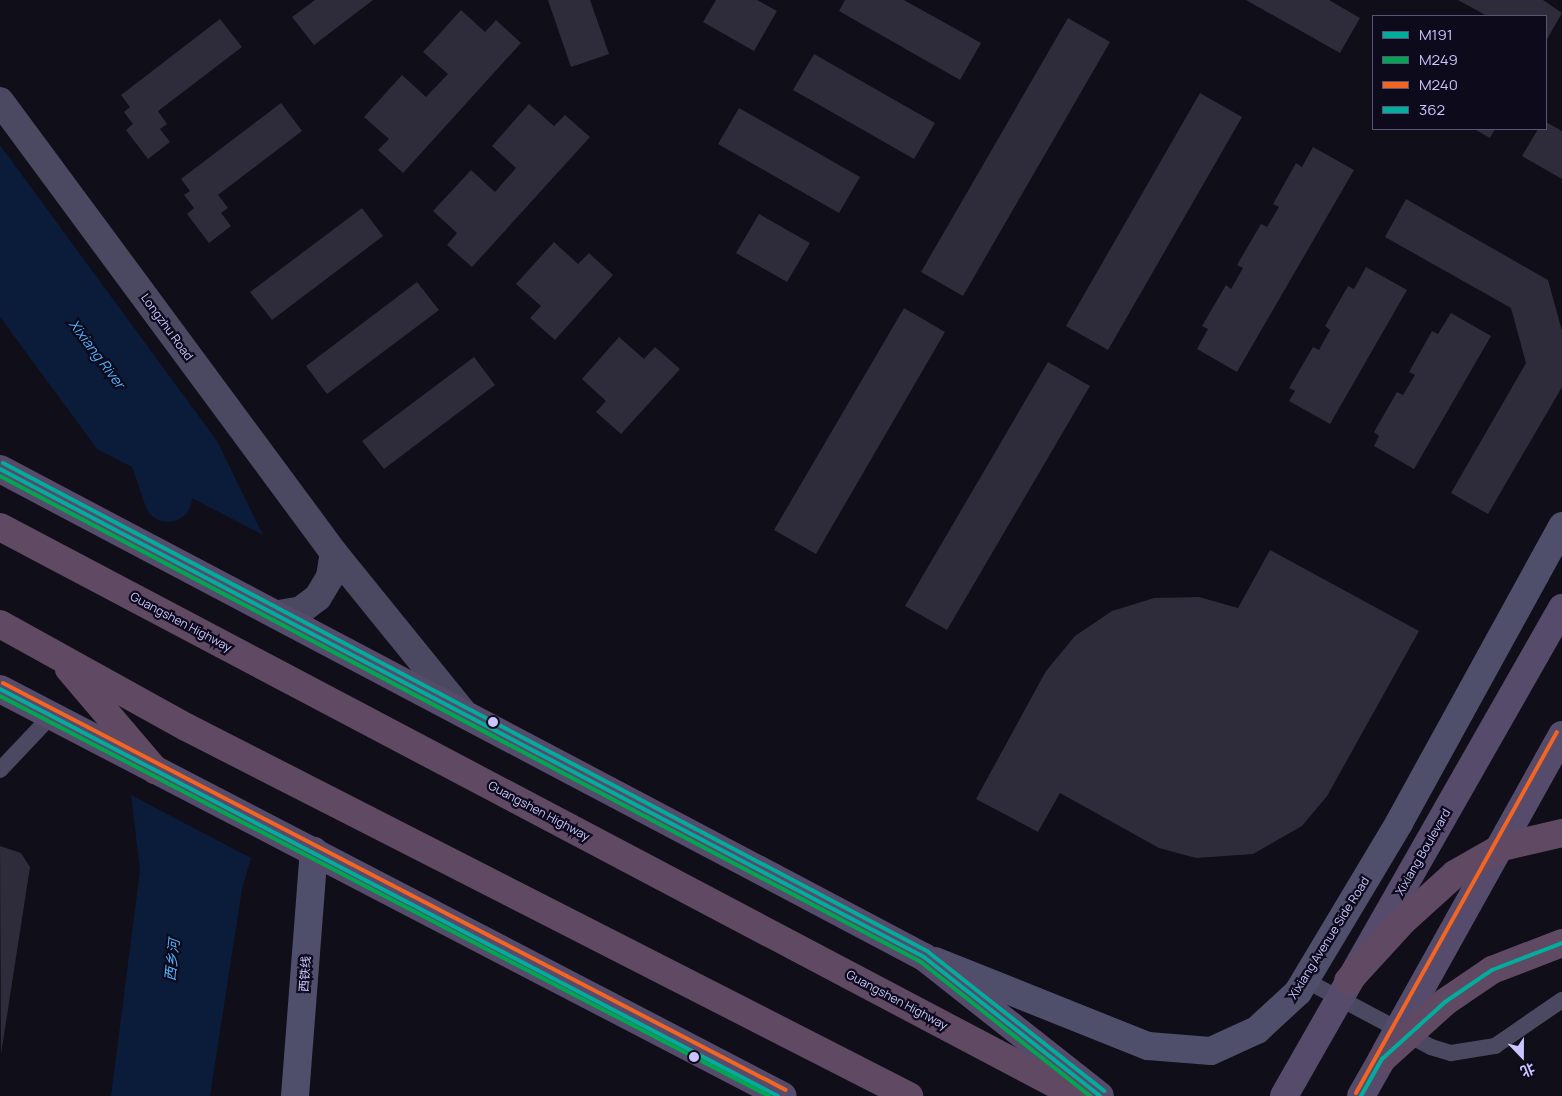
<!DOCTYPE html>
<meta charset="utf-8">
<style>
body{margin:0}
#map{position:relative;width:1562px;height:1096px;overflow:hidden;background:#100e18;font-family:Manrope,"Noto Sans SC",sans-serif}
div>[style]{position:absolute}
.water>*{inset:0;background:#0a1c3a}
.river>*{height:48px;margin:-24px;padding:0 24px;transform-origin:24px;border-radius:24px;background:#0a1c3a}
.building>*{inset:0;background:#2e2b3b}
.lane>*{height:16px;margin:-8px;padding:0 8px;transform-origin:8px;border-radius:8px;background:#4a4961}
.street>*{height:28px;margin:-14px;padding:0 14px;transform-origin:14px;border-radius:14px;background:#4a4961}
.secondary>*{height:28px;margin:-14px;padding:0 14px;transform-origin:14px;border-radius:14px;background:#4f4f6c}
.primary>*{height:28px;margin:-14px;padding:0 14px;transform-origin:14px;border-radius:14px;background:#574b6b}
.highway>*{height:28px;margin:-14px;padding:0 14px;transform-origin:14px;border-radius:14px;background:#604963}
.primary-bridge>*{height:28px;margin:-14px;padding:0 14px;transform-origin:14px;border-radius:14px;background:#574b6b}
.highway-bridge>*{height:28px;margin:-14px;padding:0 14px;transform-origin:14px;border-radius:14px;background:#604963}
.bus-1>*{height:4px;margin:-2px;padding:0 2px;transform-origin:2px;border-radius:2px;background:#01ad9c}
.bus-2>*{height:4px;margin:-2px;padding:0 2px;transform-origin:2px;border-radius:2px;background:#00a651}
.bus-3>*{height:4px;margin:-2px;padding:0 2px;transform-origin:2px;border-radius:2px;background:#f26522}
.bus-4>*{height:4px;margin:-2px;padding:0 2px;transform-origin:2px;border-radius:2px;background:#01ad9c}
.dots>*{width:14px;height:14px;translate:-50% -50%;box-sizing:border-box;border:2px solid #0d0a1c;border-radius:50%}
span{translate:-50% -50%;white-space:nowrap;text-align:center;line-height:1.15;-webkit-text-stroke:4.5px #0d0a1c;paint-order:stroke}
.street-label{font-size:12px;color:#cbc5ff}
.water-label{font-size:14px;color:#53b3ff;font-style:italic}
.legend{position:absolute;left:1372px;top:15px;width:175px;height:115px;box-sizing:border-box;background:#0d0a1c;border:1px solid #595577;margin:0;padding:6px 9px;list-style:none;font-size:15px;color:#cbc5ff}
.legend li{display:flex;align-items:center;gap:10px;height:25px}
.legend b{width:25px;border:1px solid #595577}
.north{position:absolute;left:1497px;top:1031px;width:50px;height:50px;-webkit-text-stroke:4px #0d0a1c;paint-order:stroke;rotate:158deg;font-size:14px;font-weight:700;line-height:20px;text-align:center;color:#cbc5ff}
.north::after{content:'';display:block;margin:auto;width:18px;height:22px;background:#cbc5ff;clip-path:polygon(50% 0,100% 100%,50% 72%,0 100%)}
</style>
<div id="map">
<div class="water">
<div style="clip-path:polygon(0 145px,217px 441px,263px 535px,97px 449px,0 317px)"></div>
<div style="clip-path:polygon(131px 795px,251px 858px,242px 889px,210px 1096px,111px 1096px,140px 870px)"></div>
</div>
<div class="river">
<div style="left:143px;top:424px;width:78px;rotate:71.3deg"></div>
</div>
<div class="building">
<div style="clip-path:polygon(315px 0,373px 0,314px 45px,292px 17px)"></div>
<div style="clip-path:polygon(548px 0,590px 0,609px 54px,571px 67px)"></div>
<div style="clip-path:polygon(716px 0,757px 0,777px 11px,754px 51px,703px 22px)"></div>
<div style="clip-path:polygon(845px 0,904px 0,981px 43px,960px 80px,839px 11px)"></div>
<div style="clip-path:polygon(1246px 0,1329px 0,1360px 18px,1340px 53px)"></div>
<div style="clip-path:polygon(1458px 0,1543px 0,1562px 13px,1546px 41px,1546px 16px,1487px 16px)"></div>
<div style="clip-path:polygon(461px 10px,485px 32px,496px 20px,521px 43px,403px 173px,378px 150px,389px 139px,364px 117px,402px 75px,426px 97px,448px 74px,423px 52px)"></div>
<div style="clip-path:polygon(1068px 18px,1110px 42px,963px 296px,921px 272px)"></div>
<div style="clip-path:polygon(220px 19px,242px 47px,158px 111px,167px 124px,160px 129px,170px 142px,148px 159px,126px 130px,133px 124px,124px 112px,130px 107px,121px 95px)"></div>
<div style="clip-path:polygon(814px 54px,935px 123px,914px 159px,793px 90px)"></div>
<div style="clip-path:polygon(1200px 93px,1242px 117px,1108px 350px,1066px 326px)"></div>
<div style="clip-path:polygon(281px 103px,302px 131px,218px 195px,228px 208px,221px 213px,231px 226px,209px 243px,187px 214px,194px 208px,184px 195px,190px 191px,181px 179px)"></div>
<div style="clip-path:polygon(529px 104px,554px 126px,565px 115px,590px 137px,472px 267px,447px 245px,457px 233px,433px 211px,471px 170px,495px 192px,516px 168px,492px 146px)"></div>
<div style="clip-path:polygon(739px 108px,860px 177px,839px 213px,718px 144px)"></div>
<div style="clip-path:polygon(1546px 122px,1562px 131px,1562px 179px,1522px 156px,1538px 129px,1546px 129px)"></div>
<div style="clip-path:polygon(1474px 129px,1495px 129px,1490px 138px)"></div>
<div style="clip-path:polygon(1313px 147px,1354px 170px,1237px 372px,1197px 349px,1208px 329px,1202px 326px,1226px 285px,1231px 289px,1243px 268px,1237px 265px,1261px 224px,1267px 227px,1279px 207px,1273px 204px,1296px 163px,1302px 167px)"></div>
<div style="clip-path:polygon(1406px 199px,1548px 280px,1562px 331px,1562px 387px,1488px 514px,1451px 493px,1526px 363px,1511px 308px,1385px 237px)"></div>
<div style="clip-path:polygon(362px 208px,383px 236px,272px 320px,250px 292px)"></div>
<div style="clip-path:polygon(759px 214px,810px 243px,787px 282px,736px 253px)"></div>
<div style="clip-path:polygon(554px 242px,578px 264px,589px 253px,613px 275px,555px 340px,530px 318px,541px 306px,516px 284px)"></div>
<div style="clip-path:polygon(1366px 267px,1407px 290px,1330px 424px,1289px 401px,1295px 391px,1289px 388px,1313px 347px,1319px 350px,1330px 330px,1325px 326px,1348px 286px,1354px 289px)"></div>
<div style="clip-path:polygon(417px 282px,439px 310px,327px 394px,306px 366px)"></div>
<div style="clip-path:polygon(904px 308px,945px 332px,816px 554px,774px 530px)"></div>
<div style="clip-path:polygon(1451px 313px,1491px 336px,1414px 469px,1374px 446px,1379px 436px,1374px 432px,1397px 392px,1403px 395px,1415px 375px,1409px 372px,1432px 331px,1438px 334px)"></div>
<div style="clip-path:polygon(619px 337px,644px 359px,655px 347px,680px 369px,621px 434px,596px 412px,606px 401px,582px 379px)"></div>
<div style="clip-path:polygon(474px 357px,495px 385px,384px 469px,362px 441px)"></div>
<div style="clip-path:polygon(1048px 362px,1090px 386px,947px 630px,905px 606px)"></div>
<div style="clip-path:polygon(1270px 550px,1419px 631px,1327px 796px,1302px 826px,1253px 854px,1196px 858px,1159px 848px,1060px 793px,1038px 832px,976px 799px,1046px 671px,1075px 636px,1112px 611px,1154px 598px,1199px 597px,1238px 608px)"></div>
<div style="clip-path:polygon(0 846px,21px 853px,30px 867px,1px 1054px)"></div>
</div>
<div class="lane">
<div style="left:0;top:770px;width:76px;rotate:-46.6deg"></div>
<div style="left:1305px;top:980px;width:143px;rotate:28deg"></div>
<div style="left:1431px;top:1047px;width:21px;rotate:17deg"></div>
<div style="left:1451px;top:1053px;width:45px;rotate:-9deg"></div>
<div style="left:1495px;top:1046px;width:81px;rotate:-34.5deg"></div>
</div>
<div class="street">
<div style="left:0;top:101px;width:562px;rotate:53.54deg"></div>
<div style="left:334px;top:553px;width:203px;rotate:51deg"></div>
<div style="left:279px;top:614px;width:22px;rotate:-10deg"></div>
<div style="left:301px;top:610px;width:21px;rotate:-37deg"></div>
<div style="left:318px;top:597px;width:23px;rotate:-59deg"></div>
<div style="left:330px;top:577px;width:24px;rotate:-81deg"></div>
</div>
<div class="secondary">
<div style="left:935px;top:961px;width:229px;rotate:21.8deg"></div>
<div style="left:1148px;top:1046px;width:63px;rotate:4.5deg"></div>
<div style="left:1211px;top:1051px;width:51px;rotate:-24.5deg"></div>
<div style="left:1257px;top:1030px;width:56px;rotate:-42.8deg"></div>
<div style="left:1298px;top:992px;width:197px;rotate:-59.1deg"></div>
<div style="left:1399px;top:823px;width:339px;rotate:-61.2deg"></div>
<div style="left:295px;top:1096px;width:246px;rotate:-85.6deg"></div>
</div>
<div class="primary">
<div style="left:0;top:469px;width:1045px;rotate:27.84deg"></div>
<div style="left:924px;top:957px;width:224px;rotate:38.3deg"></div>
<div style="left:0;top:689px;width:882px;rotate:27.47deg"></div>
<div style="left:1361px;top:1096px;width:43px;rotate:-60.4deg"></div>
</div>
<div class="highway">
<div style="left:0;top:527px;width:1219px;rotate:27.83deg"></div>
<div style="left:0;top:624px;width:213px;rotate:29deg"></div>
<div style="left:186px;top:727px;width:812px;rotate:27.04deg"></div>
<div style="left:69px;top:669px;width:133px;rotate:49.6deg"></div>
</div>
<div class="primary-bridge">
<div style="left:1385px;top:1053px;width:364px;rotate:-60.9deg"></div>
<div style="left:1284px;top:1096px;width:562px;rotate:-60.33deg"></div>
</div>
<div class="highway-bridge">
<div style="left:1348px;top:981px;width:80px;rotate:-47.5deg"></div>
<div style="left:1402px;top:922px;width:72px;rotate:-42.2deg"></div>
<div style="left:1455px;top:874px;width:54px;rotate:-29.9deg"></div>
<div style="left:1502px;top:847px;width:62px;rotate:-13.1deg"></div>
<div style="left:1382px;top:1059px;width:85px;rotate:-42.1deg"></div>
<div style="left:1445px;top:1002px;width:57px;rotate:-34.2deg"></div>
<div style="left:1492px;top:970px;width:75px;rotate:-21.1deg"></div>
</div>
<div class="bus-1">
<div style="left:0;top:469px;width:1045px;rotate:27.84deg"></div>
<div style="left:924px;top:957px;width:224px;rotate:38.3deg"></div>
<div style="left:0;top:689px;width:878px;rotate:27.62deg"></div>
<div style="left:1361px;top:1096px;width:43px;rotate:-60.4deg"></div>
<div style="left:1382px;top:1059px;width:85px;rotate:-42.1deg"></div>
<div style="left:1445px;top:1002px;width:57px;rotate:-34.2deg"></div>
<div style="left:1492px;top:970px;width:75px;rotate:-21.1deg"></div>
</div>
<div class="bus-2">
<div style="left:0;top:476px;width:1041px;rotate:27.82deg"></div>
<div style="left:921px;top:962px;width:216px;rotate:38.4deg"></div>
<div style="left:0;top:696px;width:867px;rotate:27.48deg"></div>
</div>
<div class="bus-3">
<div style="left:3px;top:683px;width:882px;rotate:27.47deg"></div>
<div style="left:1356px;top:1093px;width:413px;rotate:-60.9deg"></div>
</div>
<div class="bus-4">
<div style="left:3px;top:463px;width:1045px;rotate:27.84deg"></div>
<div style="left:927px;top:951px;width:226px;rotate:38.3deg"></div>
</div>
<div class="dots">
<div style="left:493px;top:722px;background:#cbc5ff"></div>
<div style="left:694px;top:1057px;background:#cbc5ff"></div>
</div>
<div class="street-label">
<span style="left:167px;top:327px;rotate:54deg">Longzhu Road</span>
<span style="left:181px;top:622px;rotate:28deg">Guangshen Highway</span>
<span style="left:539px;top:811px;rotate:28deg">Guangshen Highway</span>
<span style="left:1423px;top:852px;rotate:-60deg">Xixiang Boulevard</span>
<span style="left:1329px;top:938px;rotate:-58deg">Xixiang Avenue Side Road</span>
<span style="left:305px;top:974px;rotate:-86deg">西铁线</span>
<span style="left:897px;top:1000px;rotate:28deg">Guangshen Highway</span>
</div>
<div class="water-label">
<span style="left:97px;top:354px;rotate:53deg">Xixiang River</span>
<span style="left:172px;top:960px;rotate:-84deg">西乡河</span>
</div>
<ul class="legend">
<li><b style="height:6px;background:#01ad9c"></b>M191</li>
<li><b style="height:6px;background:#00a651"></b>M249</li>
<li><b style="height:6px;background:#f26522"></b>M240</li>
<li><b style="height:6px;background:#01ad9c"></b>362</li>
</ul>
<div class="north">北</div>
</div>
